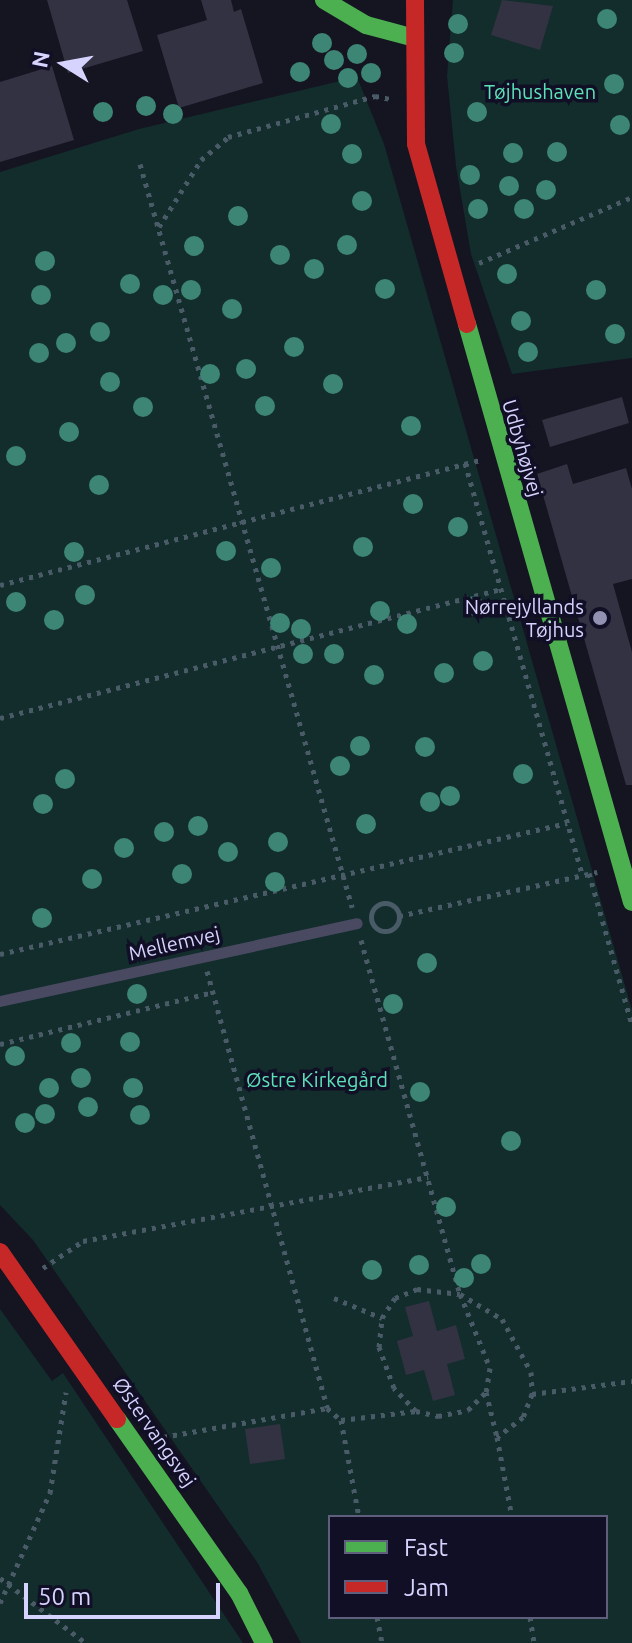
<!DOCTYPE html>
<meta charset="utf-8">
<style>
body{margin:0}
#map{position:relative;width:632px;height:1643px;overflow:hidden;background:#151421;font-family:Ubuntu,sans-serif}
div>[style]{position:absolute}
.green>*{inset:0;background:#122d2c}
.building>*{inset:0;background:#333243}
.path>*{height:5px;margin-top:-2.5px;transform-origin:0;background:repeating-linear-gradient(90deg,#4a5b68 0 4px,transparent 0 10px)}
.path>.ring{margin:-2.5px;padding:0;box-sizing:content-box;background:none;border:5px solid #4a5b68;border-radius:50%}
.lane>*{height:11px;margin:-5.5px;padding:0 5.5px;transform-origin:5.5px;border-radius:5.5px;background:#494a62}
.fast>*{height:18px;margin:-9px;padding:0 9px;transform-origin:9px;border-radius:9px;background:#4caf50}
.jam>*{height:18px;margin:-9px;padding:0 9px;transform-origin:9px;border-radius:9px;background:#c62828}
.trees>*{width:20px;height:20px;margin:-10px;border-radius:50%;background:#3d8574}
.dots>*{width:22px;height:22px;translate:-50% -50%;box-sizing:border-box;border:4px solid #110f26;border-radius:50%}
span{translate:-50% -50%;white-space:nowrap;text-align:center;line-height:1.15;-webkit-text-stroke:7px #110f26;paint-order:stroke}
.park-label{font-size:20px;color:#5de2b8}
.street-label{font-size:20px;color:#d6d4ff}
.poi-label{font-size:20px;color:#d6d4ff}
.right{translate:-100% -50%;text-align:right}
.legend{position:absolute;left:328px;top:1515px;width:280px;height:104px;box-sizing:border-box;background:#110f26;border:2px solid #605e7d;margin:0;padding:10px 14px;list-style:none;font-size:24px;color:#d6d4ff}
.legend li{display:flex;align-items:center;gap:16px;height:40px}
.legend b{width:40px;border:2px solid #605e7d}
.north{position:absolute;left:24px;top:24px;width:80px;height:80px;-webkit-text-stroke:6px #110f26;paint-order:stroke;rotate:281deg;font-size:22px;font-weight:700;line-height:32px;text-align:center;color:#d6d4ff}
.north::after{content:'';display:block;margin:auto;width:28px;height:36px;background:#d6d4ff;clip-path:polygon(50% 0,100% 100%,50% 72%,0 100%)}
.scale{position:absolute;left:24px;top:1583px;width:196px;height:36px;box-sizing:border-box;border:4px solid #d6d4ff;border-top:0;padding-left:10px;font-size:24px;line-height:28px;white-space:nowrap;color:#d6d4ff;-webkit-text-stroke:6px #110f26;paint-order:stroke}
</style>
<div id="map">
<div class="green">
<div style="clip-path:polygon(453px 0,632px 0,632px 358px,512px 374px,471px 254px,456px 166px,447px 76px)"></div>
<div style="clip-path:polygon(evenodd,357px 77px,384px 144px,632px 1010px,632px 1643px,301px 1643px,257px 1562px,33px 1240px,0 1205px,0 172px,139px 129px,357px 77px,330px 1517px,606px 1517px,606px 1617px,330px 1617px,330px 1517px)"></div>
<div style="clip-path:polygon(0 1309px,52px 1381px,63px 1373px,243px 1643px,0 1643px)"></div>
</div>
<div class="building">
<div style="clip-path:polygon(47px 0,127px 0,143px 51px,68px 73px)"></div>
<div style="clip-path:polygon(201px 0,231px 0,234px 12px,241px 9px,263px 83px,179px 108px,157px 35px,207px 20px)"></div>
<div style="clip-path:polygon(502px 0,553px 6px,540px 50px,491px 35px)"></div>
<div style="clip-path:polygon(52px 66px,74px 140px,0 162px,0 82px)"></div>
<div style="clip-path:polygon(622px 397px,629px 423px,550px 447px,542px 420px)"></div>
<div style="clip-path:polygon(567px 464px,573px 484px,626px 468px,632px 489px,632px 579px,613px 584px,632px 652px,632px 785px,626px 785px,537px 474px)"></div>
<div style="clip-path:polygon(429px 1301px,437px 1331px,456px 1325px,465px 1359px,447px 1364px,455px 1395px,433px 1401px,424px 1370px,406px 1375px,397px 1341px,413px 1336px,405px 1307px)"></div>
<div style="clip-path:polygon(280px 1424px,285px 1459px,250px 1464px,245px 1429px)"></div>
</div>
<div class="path">
<div style="left:140px;top:164px;width:773px;rotate:74.07deg"></div>
<div style="left:159px;top:227px;width:79px;rotate:-57.9deg"></div>
<div style="left:201px;top:160px;width:35px;rotate:-40deg"></div>
<div style="left:228px;top:137px;width:153px;rotate:-15.6deg"></div>
<div style="left:375px;top:96px;width:15px;rotate:11deg"></div>
<div style="left:479px;top:263px;width:167px;rotate:-23.3deg"></div>
<div style="left:465px;top:463px;width:428px;rotate:74.1deg"></div>
<div style="left:0;top:585px;width:495px;rotate:-14.6deg"></div>
<div style="left:0;top:718px;width:517px;rotate:-14.44deg"></div>
<div style="left:589px;top:873px;width:158px;rotate:74.2deg"></div>
<div class="ring" style="left:371px;top:903px;width:23px;height:23px"></div>
<div style="left:399px;top:916px;width:203px;rotate:-12.5deg"></div>
<div style="left:361px;top:940px;width:368px;rotate:74.4deg"></div>
<div style="left:460px;top:1294px;width:49px;rotate:30.8deg"></div>
<div style="left:502px;top:1319px;width:60px;rotate:61.3deg"></div>
<div style="left:531px;top:1372px;width:22px;rotate:87deg"></div>
<div style="left:532px;top:1394px;width:25px;rotate:111deg"></div>
<div style="left:523px;top:1417px;width:33px;rotate:142deg"></div>
<div style="left:497px;top:1437px;width:81px;rotate:79.4deg"></div>
<div style="left:0;top:954px;width:582px;rotate:-13.01deg"></div>
<div style="left:207px;top:971px;width:453px;rotate:74.6deg"></div>
<div style="left:327px;top:1408px;width:18px;rotate:41deg"></div>
<div style="left:341px;top:1420px;width:99px;rotate:79.5deg"></div>
<div style="left:0;top:1044px;width:219px;rotate:-13.7deg"></div>
<div style="left:43px;top:1268px;width:48px;rotate:-34deg"></div>
<div style="left:83px;top:1241px;width:351px;rotate:-10.5deg"></div>
<div style="left:334px;top:1298px;width:52px;rotate:22.6deg"></div>
<div style="left:532px;top:1394px;width:101px;rotate:-7.4deg"></div>
<div style="left:416px;top:1411px;width:32px;rotate:-134deg"></div>
<div style="left:394px;top:1388px;width:44px;rotate:-110.1deg"></div>
<div style="left:379px;top:1347px;width:29px;rotate:-84deg"></div>
<div style="left:382px;top:1318px;width:24px;rotate:-57deg"></div>
<div style="left:395px;top:1298px;width:24px;rotate:-22deg"></div>
<div style="left:417px;top:1289px;width:43px;rotate:6.6deg"></div>
<div style="left:460px;top:1294px;width:80px;rotate:67.9deg"></div>
<div style="left:490px;top:1368px;width:24px;rotate:99deg"></div>
<div style="left:341px;top:1420px;width:76px;rotate:-6.8deg"></div>
<div style="left:416px;top:1411px;width:23px;rotate:13deg"></div>
<div style="left:438px;top:1416px;width:31px;rotate:-11deg"></div>
<div style="left:468px;top:1410px;width:25px;rotate:-45deg"></div>
<div style="left:486px;top:1392px;width:46px;rotate:76.3deg"></div>
<div style="left:163px;top:1437px;width:167px;rotate:-10deg"></div>
<div style="left:0;top:1578px;width:108px;rotate:37.1deg"></div>
<div style="left:0;top:1603px;width:121px;rotate:-65.6deg"></div>
<div style="left:50px;top:1493px;width:102px;rotate:-81deg"></div>
<div style="left:377px;top:1617px;width:26px;rotate:79deg"></div>
<div style="left:530px;top:1617px;width:26px;rotate:81deg"></div>
</div>
<div class="lane">
<div style="left:0;top:1001px;width:365px;rotate:-12.3deg"></div>
</div>
<div class="fast">
<div style="left:324px;top:0;width:49px;rotate:30.8deg"></div>
<div style="left:366px;top:25px;width:47px;rotate:14.9deg"></div>
<div style="left:467px;top:324px;width:601px;rotate:74.07deg"></div>
<div style="left:117px;top:1419px;width:213px;rotate:55deg"></div>
<div style="left:239px;top:1593px;width:56px;rotate:63.4deg"></div>
</div>
<div class="jam">
<div style="left:415px;top:0;width:144px;rotate:89.6deg"></div>
<div style="left:416px;top:144px;width:187px;rotate:74.2deg"></div>
<div style="left:0;top:1252px;width:204px;rotate:55deg"></div>
</div>
<div class="trees">
<div style="left:607px;top:19px"></div>
<div style="left:458px;top:24px"></div>
<div style="left:322px;top:43px"></div>
<div style="left:454px;top:53px"></div>
<div style="left:357px;top:54px"></div>
<div style="left:334px;top:60px"></div>
<div style="left:300px;top:72px"></div>
<div style="left:371px;top:73px"></div>
<div style="left:348px;top:78px"></div>
<div style="left:614px;top:84px"></div>
<div style="left:146px;top:106px"></div>
<div style="left:103px;top:112px"></div>
<div style="left:477px;top:112px"></div>
<div style="left:173px;top:114px"></div>
<div style="left:331px;top:124px"></div>
<div style="left:620px;top:125px"></div>
<div style="left:557px;top:152px"></div>
<div style="left:513px;top:153px"></div>
<div style="left:352px;top:154px"></div>
<div style="left:470px;top:175px"></div>
<div style="left:509px;top:186px"></div>
<div style="left:546px;top:190px"></div>
<div style="left:362px;top:201px"></div>
<div style="left:478px;top:209px"></div>
<div style="left:524px;top:209px"></div>
<div style="left:238px;top:216px"></div>
<div style="left:347px;top:245px"></div>
<div style="left:194px;top:246px"></div>
<div style="left:280px;top:255px"></div>
<div style="left:45px;top:261px"></div>
<div style="left:314px;top:269px"></div>
<div style="left:507px;top:274px"></div>
<div style="left:130px;top:284px"></div>
<div style="left:385px;top:289px"></div>
<div style="left:191px;top:290px"></div>
<div style="left:596px;top:290px"></div>
<div style="left:41px;top:295px"></div>
<div style="left:163px;top:295px"></div>
<div style="left:232px;top:309px"></div>
<div style="left:521px;top:321px"></div>
<div style="left:100px;top:332px"></div>
<div style="left:615px;top:334px"></div>
<div style="left:66px;top:343px"></div>
<div style="left:294px;top:347px"></div>
<div style="left:528px;top:352px"></div>
<div style="left:39px;top:353px"></div>
<div style="left:246px;top:369px"></div>
<div style="left:210px;top:374px"></div>
<div style="left:110px;top:382px"></div>
<div style="left:333px;top:384px"></div>
<div style="left:265px;top:406px"></div>
<div style="left:143px;top:407px"></div>
<div style="left:411px;top:426px"></div>
<div style="left:69px;top:432px"></div>
<div style="left:16px;top:456px"></div>
<div style="left:99px;top:485px"></div>
<div style="left:413px;top:504px"></div>
<div style="left:458px;top:527px"></div>
<div style="left:363px;top:547px"></div>
<div style="left:226px;top:551px"></div>
<div style="left:74px;top:552px"></div>
<div style="left:271px;top:568px"></div>
<div style="left:85px;top:595px"></div>
<div style="left:16px;top:602px"></div>
<div style="left:474px;top:606px"></div>
<div style="left:380px;top:611px"></div>
<div style="left:54px;top:620px"></div>
<div style="left:280px;top:623px"></div>
<div style="left:407px;top:624px"></div>
<div style="left:301px;top:629px"></div>
<div style="left:303px;top:654px"></div>
<div style="left:334px;top:654px"></div>
<div style="left:483px;top:661px"></div>
<div style="left:444px;top:673px"></div>
<div style="left:374px;top:675px"></div>
<div style="left:360px;top:746px"></div>
<div style="left:425px;top:747px"></div>
<div style="left:340px;top:766px"></div>
<div style="left:523px;top:774px"></div>
<div style="left:65px;top:779px"></div>
<div style="left:450px;top:796px"></div>
<div style="left:430px;top:802px"></div>
<div style="left:43px;top:804px"></div>
<div style="left:366px;top:824px"></div>
<div style="left:198px;top:826px"></div>
<div style="left:164px;top:832px"></div>
<div style="left:278px;top:842px"></div>
<div style="left:124px;top:848px"></div>
<div style="left:228px;top:852px"></div>
<div style="left:182px;top:874px"></div>
<div style="left:92px;top:879px"></div>
<div style="left:275px;top:882px"></div>
<div style="left:42px;top:918px"></div>
<div style="left:427px;top:963px"></div>
<div style="left:137px;top:994px"></div>
<div style="left:393px;top:1004px"></div>
<div style="left:130px;top:1042px"></div>
<div style="left:71px;top:1043px"></div>
<div style="left:15px;top:1056px"></div>
<div style="left:81px;top:1078px"></div>
<div style="left:49px;top:1088px"></div>
<div style="left:133px;top:1088px"></div>
<div style="left:420px;top:1092px"></div>
<div style="left:88px;top:1107px"></div>
<div style="left:45px;top:1114px"></div>
<div style="left:140px;top:1115px"></div>
<div style="left:25px;top:1123px"></div>
<div style="left:511px;top:1141px"></div>
<div style="left:446px;top:1207px"></div>
<div style="left:481px;top:1264px"></div>
<div style="left:419px;top:1265px"></div>
<div style="left:372px;top:1270px"></div>
<div style="left:464px;top:1278px"></div>
</div>
<div class="dots">
<div style="left:600px;top:618px;background:#9291b1"></div>
</div>
<div class="park-label">
<span style="left:540px;top:91px">Tøjhushaven</span>
<span style="left:317px;top:1079px">Østre Kirkegård</span>
</div>
<div class="street-label">
<span style="left:523px;top:448px;rotate:74deg">Udbyhøjvej</span>
<span style="left:174px;top:943px;rotate:-13deg">Mellemvej</span>
<span style="left:155px;top:1432px;rotate:55deg">Østervangsvej</span>
</div>
<div class="poi-label">
<span class="right" style="left:584px;top:618px">Nørrejyllands<br>Tøjhus</span>
</div>
<ul class="legend">
<li><b style="height:10px;background:#4caf50"></b>Fast</li>
<li><b style="height:10px;background:#c62828"></b>Jam</li>
</ul>
<div class="north">N</div>
<div class="scale">50 m</div>
</div>
